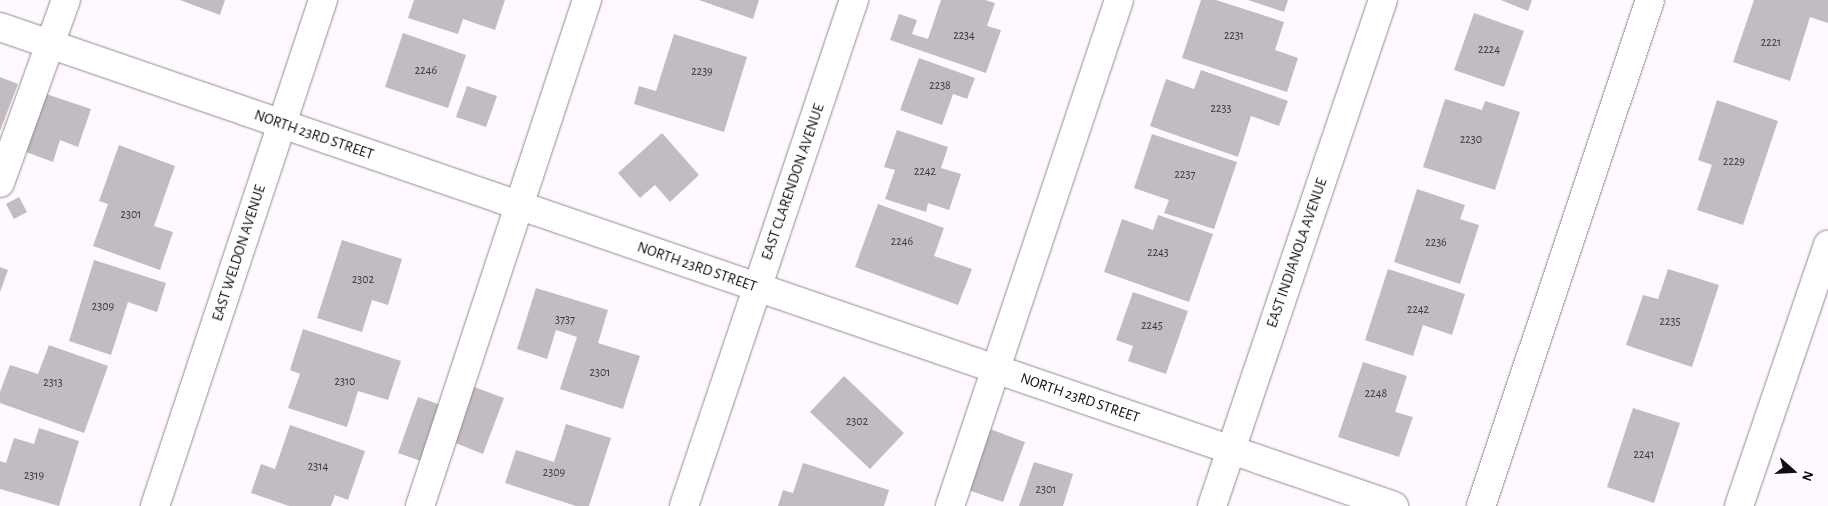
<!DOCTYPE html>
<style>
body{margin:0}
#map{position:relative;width:1828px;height:506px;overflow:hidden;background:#fff9ff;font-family:"Alegreya Sans",sans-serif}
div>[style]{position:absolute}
.building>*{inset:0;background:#c2bbc2}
.roads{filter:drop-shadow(0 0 1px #918a91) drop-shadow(0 0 1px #918a91)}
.minor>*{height:28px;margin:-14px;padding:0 14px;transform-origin:14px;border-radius:14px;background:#fff}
span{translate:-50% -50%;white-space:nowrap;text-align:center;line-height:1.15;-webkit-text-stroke:4px #fff;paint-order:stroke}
.number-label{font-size:12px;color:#3c383c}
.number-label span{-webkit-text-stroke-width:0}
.street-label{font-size:15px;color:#100d10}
.north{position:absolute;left:1768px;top:446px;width:50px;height:50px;-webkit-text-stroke:4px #fff;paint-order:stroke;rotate:109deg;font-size:14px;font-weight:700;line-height:20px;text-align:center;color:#100d10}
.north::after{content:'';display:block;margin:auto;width:18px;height:22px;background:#100d10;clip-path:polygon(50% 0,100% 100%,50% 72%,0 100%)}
</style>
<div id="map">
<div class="building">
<div style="clip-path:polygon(180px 0,225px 0,220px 15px)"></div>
<div style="clip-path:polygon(414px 0,505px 0,495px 30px,463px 19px,458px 34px,408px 18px)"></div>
<div style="clip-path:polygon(699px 0,759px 0,753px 19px)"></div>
<div style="clip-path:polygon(941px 0,985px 0,995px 3px,987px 26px,1001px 30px,986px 73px,890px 40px,899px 14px,917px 20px,912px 34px,928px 39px)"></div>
<div style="clip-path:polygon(1201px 0,1216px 0,1284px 22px,1275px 50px,1298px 58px,1287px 92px,1182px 58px)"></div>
<div style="clip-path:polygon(1248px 0,1288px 0,1284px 12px)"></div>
<div style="clip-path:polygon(1501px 0,1532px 0,1528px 11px)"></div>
<div style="clip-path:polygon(1754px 0,1828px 0,1828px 23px,1810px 17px,1790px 81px,1733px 62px)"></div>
<div style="clip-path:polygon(1474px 13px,1524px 31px,1504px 87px,1454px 70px)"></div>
<div style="clip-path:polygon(403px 33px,466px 55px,448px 108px,385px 87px)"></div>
<div style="clip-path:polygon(674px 34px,747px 57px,724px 132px,634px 104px,639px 86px,656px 91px)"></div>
<div style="clip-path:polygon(919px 58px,975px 78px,967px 99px,953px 94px,942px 125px,900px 110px)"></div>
<div style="clip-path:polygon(1201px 70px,1288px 101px,1279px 126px,1251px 116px,1238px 157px,1150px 126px,1166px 79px,1194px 89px)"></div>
<div style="clip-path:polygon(0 77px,18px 84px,0 131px)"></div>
<div style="clip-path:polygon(467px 86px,497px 96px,486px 127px,456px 117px)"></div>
<div style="clip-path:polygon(46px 94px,91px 109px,78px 147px,60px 140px,53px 162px,26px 152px)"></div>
<div style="clip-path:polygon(1445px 99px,1482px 110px,1485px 101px,1520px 112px,1495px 190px,1423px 167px)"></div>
<div style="clip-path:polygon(1717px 100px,1778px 121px,1743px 225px,1697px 210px,1712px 165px,1698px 160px)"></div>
<div style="clip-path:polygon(897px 130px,948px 147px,941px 168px,961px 174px,949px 210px,928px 203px,926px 212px,885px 199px,895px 170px,884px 167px)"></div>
<div style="clip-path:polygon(662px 133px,699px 175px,670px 202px,655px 185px,640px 198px,618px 173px)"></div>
<div style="clip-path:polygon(1152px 134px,1237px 162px,1214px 229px,1164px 213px,1169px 200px,1134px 188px)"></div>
<div style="clip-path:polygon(119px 145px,175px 166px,154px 226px,173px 232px,160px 270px,93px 246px,108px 204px,99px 201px)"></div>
<div style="clip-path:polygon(1417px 189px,1465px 205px,1460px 219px,1479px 225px,1460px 284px,1394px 262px)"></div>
<div style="clip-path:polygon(19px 197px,27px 212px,14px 219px,6px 204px)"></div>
<div style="clip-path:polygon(878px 204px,944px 228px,934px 256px,972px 269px,958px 305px,855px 267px)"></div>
<div style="clip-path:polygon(1158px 215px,1213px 234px,1189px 302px,1104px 272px,1122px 219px,1153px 230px)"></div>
<div style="clip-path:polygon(342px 240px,402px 259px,388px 305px,372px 300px,362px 332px,317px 318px)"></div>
<div style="clip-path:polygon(94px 260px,166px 283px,157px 312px,128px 302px,111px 355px,69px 341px)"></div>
<div style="clip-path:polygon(0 267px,8px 270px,0 292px)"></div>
<div style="clip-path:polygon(1388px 269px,1465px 294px,1452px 335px,1423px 325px,1413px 356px,1365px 340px)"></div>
<div style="clip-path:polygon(1668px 269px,1719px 285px,1692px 367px,1626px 345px,1643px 295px,1658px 299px)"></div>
<div style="clip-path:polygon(536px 288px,608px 310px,598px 343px,640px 356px,623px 409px,560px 389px,577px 337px,556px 330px,547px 359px,517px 349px)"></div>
<div style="clip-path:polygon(1133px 292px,1188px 311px,1166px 374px,1128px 361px,1133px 346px,1116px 340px)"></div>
<div style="clip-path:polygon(303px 329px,401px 361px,388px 400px,358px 391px,347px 427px,288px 408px,300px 374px,290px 370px)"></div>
<div style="clip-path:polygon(49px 345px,108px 366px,84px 433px,0 403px,0 392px,10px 365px,38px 374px)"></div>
<div style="clip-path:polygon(1363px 362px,1407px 376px,1395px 412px,1413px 417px,1399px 457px,1338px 437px)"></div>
<div style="clip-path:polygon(844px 376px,904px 433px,870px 469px,810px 412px)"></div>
<div style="clip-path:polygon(474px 387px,504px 398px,483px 454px,453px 442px)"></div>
<div style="clip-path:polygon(418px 397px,441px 405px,421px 461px,398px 453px)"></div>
<div style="clip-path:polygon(1633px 408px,1680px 423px,1654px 503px,1607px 487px)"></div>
<div style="clip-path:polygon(566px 424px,611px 438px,589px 506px,576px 506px,505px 483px,516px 450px,554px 462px)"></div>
<div style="clip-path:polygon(290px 425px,365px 451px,348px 500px,335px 495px,331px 506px,289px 506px,251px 493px,261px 464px,275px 469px)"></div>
<div style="clip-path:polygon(39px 428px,79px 441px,59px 506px,0 489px,0 461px,6px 463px,14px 438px,34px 444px)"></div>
<div style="clip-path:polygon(990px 429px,1025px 442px,1003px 502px,968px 490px)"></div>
<div style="clip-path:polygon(1034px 462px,1073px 474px,1063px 506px,1019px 506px)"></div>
<div style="clip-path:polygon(803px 463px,889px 490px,884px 506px,778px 506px,783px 490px,793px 493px)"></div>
</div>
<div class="roads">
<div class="minor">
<div style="left:0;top:27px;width:1474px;rotate:18.96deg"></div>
<div style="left:0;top:183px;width:195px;rotate:-70.2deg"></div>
<div style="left:155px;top:506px;width:533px;rotate:-71.63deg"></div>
<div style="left:420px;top:506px;width:533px;rotate:-71.74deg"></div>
<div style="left:684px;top:506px;width:534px;rotate:-71.43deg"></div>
<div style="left:950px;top:506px;width:533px;rotate:-71.53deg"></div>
<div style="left:1212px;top:506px;width:534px;rotate:-71.33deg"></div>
<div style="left:1481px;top:506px;width:533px;rotate:-71.53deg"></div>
<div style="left:1739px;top:506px;width:276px;rotate:-71.2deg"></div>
</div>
</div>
<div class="number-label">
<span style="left:964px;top:36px">2234</span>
<span style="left:1234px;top:36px">2231</span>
<span style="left:1771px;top:43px">2221</span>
<span style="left:1489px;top:50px">2224</span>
<span style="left:426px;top:71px">2246</span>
<span style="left:702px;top:72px">2239</span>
<span style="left:940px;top:86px">2238</span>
<span style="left:1221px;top:109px">2233</span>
<span style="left:1471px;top:140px">2230</span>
<span style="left:1734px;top:162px">2229</span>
<span style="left:925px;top:172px">2242</span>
<span style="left:1185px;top:175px">2237</span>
<span style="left:131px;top:215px">2301</span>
<span style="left:902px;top:242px">2246</span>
<span style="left:1436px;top:243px">2236</span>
<span style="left:1158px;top:253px">2243</span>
<span style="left:363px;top:280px">2302</span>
<span style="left:103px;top:307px">2309</span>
<span style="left:1418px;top:310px">2242</span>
<span style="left:565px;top:320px">3737</span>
<span style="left:1670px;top:322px">2235</span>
<span style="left:1152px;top:326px">2245</span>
<span style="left:600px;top:373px">2301</span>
<span style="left:345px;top:382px">2310</span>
<span style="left:53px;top:383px">2313</span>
<span style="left:1376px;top:394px">2248</span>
<span style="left:857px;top:422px">2302</span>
<span style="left:1644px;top:455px">2241</span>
<span style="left:318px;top:467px">2314</span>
<span style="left:554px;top:473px">2309</span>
<span style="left:34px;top:476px">2319</span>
<span style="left:1046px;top:490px">2301</span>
</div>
<div class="street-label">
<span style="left:314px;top:135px;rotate:19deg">NORTH 23RD STREET</span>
<span style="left:793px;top:182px;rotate:-71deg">EAST CLARENDON AVENUE</span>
<span style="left:239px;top:253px;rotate:-72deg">EAST WELDON AVENUE</span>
<span style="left:1297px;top:253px;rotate:-71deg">EAST INDIANOLA AVENUE</span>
<span style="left:697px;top:267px;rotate:19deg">NORTH 23RD STREET</span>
<span style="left:1080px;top:398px;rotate:19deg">NORTH 23RD STREET</span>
</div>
<div class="north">N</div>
</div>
